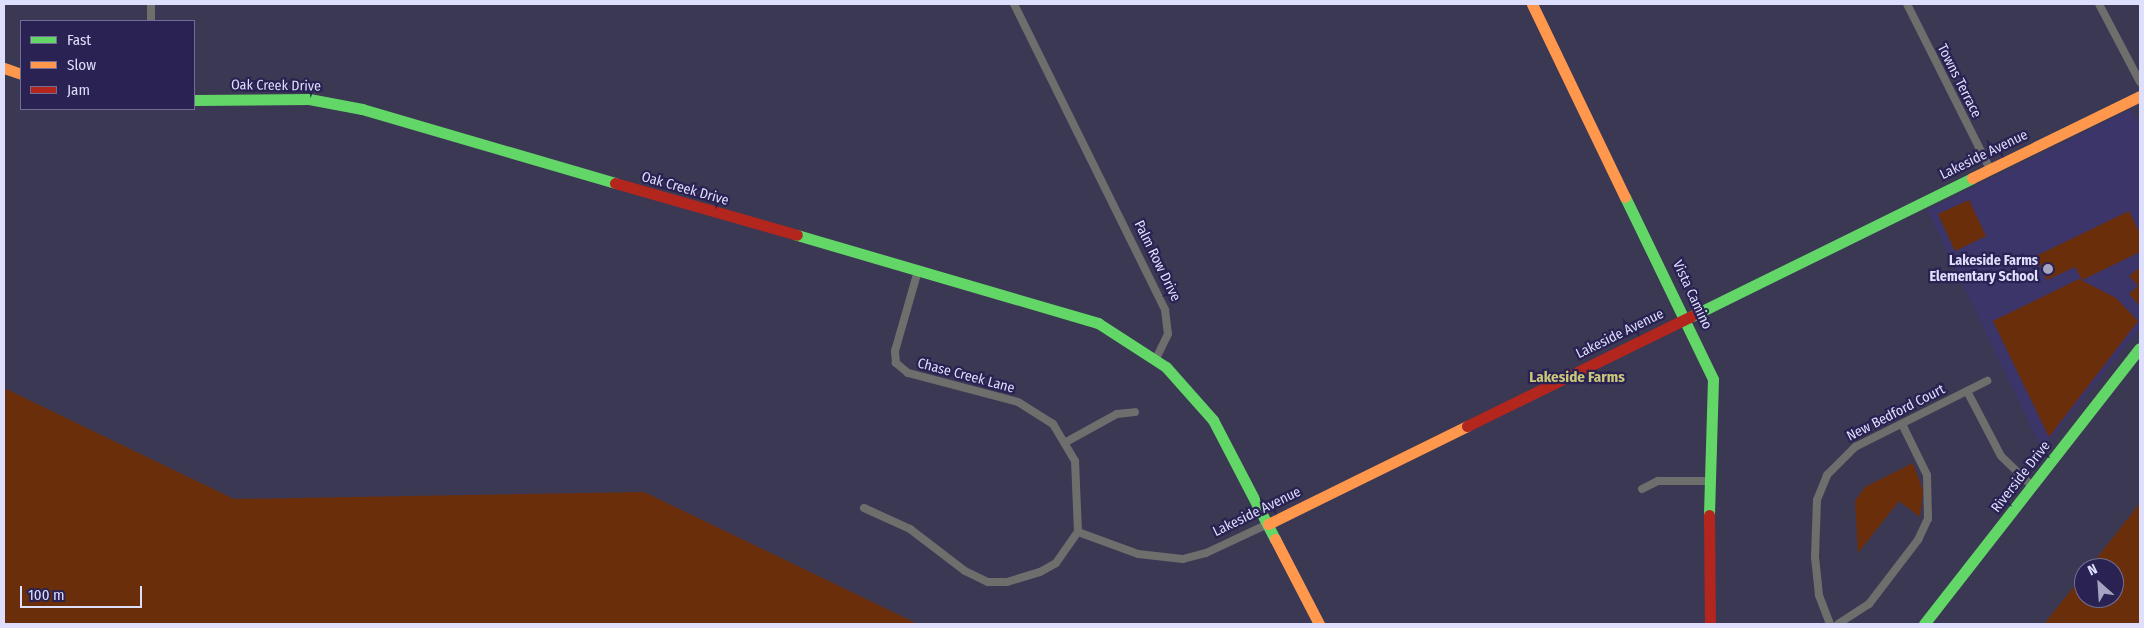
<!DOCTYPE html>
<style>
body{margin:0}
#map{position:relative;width:2144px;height:628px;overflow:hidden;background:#3b3853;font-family:"Fira Sans Condensed",sans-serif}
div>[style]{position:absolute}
.built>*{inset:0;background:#3b3569}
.green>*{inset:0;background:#6b2e0b}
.street>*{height:8px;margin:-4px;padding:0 4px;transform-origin:4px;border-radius:4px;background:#6e6e6d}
.fast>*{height:11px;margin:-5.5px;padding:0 5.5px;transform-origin:5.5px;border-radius:5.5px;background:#63d668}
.slow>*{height:11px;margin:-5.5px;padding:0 5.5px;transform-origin:5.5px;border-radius:5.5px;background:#ff974d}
.jam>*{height:11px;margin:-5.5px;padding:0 5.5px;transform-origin:5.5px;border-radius:5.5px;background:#b3261e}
.dots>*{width:14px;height:14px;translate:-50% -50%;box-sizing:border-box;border:2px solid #292252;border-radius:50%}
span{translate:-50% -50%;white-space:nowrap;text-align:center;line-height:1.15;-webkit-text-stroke:4.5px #292252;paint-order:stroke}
.street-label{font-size:14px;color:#dedefd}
.poi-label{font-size:14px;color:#dedefd;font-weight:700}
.right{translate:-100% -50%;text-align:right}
.neighbourhood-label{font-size:15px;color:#cbc779;font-weight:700}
.frame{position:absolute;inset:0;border:5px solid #dedefd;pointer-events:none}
.legend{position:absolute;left:20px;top:20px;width:175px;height:90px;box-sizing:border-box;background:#292252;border:1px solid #716d96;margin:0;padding:6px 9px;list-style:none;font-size:15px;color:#dedefd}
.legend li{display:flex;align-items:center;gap:10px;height:25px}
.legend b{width:25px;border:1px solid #716d96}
.north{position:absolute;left:2074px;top:558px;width:50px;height:50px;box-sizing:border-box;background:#292252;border:1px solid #716d96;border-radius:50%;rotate:334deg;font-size:14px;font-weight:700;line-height:20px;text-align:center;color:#dedefd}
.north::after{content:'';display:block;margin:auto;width:18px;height:22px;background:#a5a4c2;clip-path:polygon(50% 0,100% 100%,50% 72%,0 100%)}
.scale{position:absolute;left:20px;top:586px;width:122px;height:22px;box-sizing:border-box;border:2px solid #dedefd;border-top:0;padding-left:6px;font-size:15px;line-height:18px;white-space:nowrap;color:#dedefd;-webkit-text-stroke:4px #292252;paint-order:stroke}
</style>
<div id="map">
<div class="built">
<div style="clip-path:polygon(2131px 109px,2140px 128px,2140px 328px,2042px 450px,1927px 210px)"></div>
</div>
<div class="green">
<div style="clip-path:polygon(1969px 200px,1986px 236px,1955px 251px,1938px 214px)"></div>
<div style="clip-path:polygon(2129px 211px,2140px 234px,2140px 252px,2082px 280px,2075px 267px,2047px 280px,2036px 256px)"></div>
<div style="clip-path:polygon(2140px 267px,2140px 306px,2129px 294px,2138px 286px,2129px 276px)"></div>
<div style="clip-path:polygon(2079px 279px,2116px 298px,2138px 321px,2049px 437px,1993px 321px)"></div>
<div style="clip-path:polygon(4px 388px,234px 499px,644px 492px,918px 624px,4px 624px)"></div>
<div style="clip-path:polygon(1913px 463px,1923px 491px,1920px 517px,1899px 501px,1858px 553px,1855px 501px,1865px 487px)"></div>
<div style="clip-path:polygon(2140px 503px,2140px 624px,2044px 624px,2084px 574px,2084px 598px,2114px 598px,2114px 568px,2089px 568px)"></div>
</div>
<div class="street">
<div style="left:1014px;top:4px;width:341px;rotate:63.7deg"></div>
<div style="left:1165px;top:310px;width:24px;rotate:83deg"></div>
<div style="left:1168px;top:334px;width:28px;rotate:116deg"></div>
<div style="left:1907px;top:4px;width:185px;rotate:63.3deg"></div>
<div style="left:2099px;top:4px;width:88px;rotate:62.3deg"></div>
<div style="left:151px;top:21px;width:17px;rotate:-90deg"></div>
<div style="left:1967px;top:391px;width:73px;rotate:62.4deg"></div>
<div style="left:2001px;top:456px;width:43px;rotate:44.1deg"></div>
<div style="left:1066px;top:442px;width:58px;rotate:-28.8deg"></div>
<div style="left:1117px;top:414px;width:18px;rotate:-6deg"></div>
<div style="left:1642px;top:489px;width:18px;rotate:-27deg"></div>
<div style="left:1658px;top:481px;width:53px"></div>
<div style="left:864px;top:508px;width:51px;rotate:24.5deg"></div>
<div style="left:910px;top:529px;width:69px;rotate:37.4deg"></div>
<div style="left:965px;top:571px;width:25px;rotate:26deg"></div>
<div style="left:988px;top:582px;width:19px"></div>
<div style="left:1007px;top:582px;width:34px;rotate:-17deg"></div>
<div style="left:1040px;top:572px;width:18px;rotate:-29deg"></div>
<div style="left:1056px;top:563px;width:38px;rotate:-55deg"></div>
<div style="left:1078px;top:532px;width:71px;rotate:-92.4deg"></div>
<div style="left:1075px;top:461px;width:43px;rotate:-120.7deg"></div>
<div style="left:1053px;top:424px;width:41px;rotate:-147.8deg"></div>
<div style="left:1018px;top:402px;width:114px;rotate:-165.2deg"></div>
<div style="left:908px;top:373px;width:16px;rotate:-140deg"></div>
<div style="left:896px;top:363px;width:12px;rotate:-95deg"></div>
<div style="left:895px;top:351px;width:83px;rotate:-74deg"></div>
<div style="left:1078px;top:532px;width:64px;rotate:20.1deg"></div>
<div style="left:1138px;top:554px;width:45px;rotate:6.3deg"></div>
<div style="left:1183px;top:559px;width:24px;rotate:-15deg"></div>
<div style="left:1206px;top:553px;width:68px;rotate:-25.1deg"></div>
<div style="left:1830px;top:624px;width:31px;rotate:-111deg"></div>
<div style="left:1819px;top:595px;width:38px;rotate:-96deg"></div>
<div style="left:1815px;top:557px;width:57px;rotate:-88deg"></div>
<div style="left:1817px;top:500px;width:27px;rotate:-68deg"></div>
<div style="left:1827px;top:475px;width:40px;rotate:-45deg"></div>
<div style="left:1855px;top:447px;width:148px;rotate:-26.6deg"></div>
<div style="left:1838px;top:624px;width:37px;rotate:-33deg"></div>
<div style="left:1869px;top:604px;width:81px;rotate:-52.6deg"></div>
<div style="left:1918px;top:540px;width:23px;rotate:-65deg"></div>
<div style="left:1928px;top:519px;width:44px;rotate:-91.3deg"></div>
<div style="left:1927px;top:475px;width:57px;rotate:-116.1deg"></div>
</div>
<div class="fast">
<div style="left:194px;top:100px;width:115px;rotate:-0.5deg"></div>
<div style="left:309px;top:99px;width:54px;rotate:10.7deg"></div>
<div style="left:362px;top:109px;width:264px;rotate:16.3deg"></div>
<div style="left:1625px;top:197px;width:202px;rotate:64.2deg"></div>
<div style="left:1713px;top:379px;width:136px;rotate:91.7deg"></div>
<div style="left:797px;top:235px;width:314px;rotate:16.3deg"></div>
<div style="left:1098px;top:323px;width:81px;rotate:32.9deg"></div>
<div style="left:1166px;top:367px;width:71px;rotate:48.4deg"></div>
<div style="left:1213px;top:420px;width:134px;rotate:62.5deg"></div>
<div style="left:1692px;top:316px;width:312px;rotate:-26.2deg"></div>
<div style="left:1924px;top:624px;width:350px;rotate:-52deg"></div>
</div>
<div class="slow">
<div style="left:1532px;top:4px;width:214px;rotate:64.3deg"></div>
<div style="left:4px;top:68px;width:18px;rotate:19deg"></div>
<div style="left:1972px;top:178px;width:187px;rotate:-26deg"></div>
<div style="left:1268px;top:524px;width:222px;rotate:-26.2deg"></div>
<div style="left:1275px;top:539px;width:96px;rotate:62.6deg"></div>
</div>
<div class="jam">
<div style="left:615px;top:183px;width:189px;rotate:15.9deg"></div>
<div style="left:1467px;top:426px;width:250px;rotate:-26.1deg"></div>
<div style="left:1709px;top:515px;width:109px;rotate:89.5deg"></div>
</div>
<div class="dots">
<div style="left:2048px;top:269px;background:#a5a4c2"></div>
</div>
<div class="street-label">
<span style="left:1959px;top:81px;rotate:63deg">Towns Terrace</span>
<span style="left:276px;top:86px;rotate:1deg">Oak Creek Drive</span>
<span style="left:1984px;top:155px;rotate:-26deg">Lakeside Avenue</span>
<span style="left:685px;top:189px;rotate:16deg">Oak Creek Drive</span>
<span style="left:1157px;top:261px;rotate:64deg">Palm Row Drive</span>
<span style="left:1692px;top:295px;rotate:65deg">Vista Camino</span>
<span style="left:1620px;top:334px;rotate:-26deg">Lakeside Avenue</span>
<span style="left:966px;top:376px;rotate:15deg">Chase Creek Lane</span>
<span style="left:1896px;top:413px;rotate:-27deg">New Bedford Court</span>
<span style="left:2021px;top:477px;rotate:-52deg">Riverside Drive</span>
<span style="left:1257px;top:512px;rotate:-26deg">Lakeside Avenue</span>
</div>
<div class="poi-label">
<span class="right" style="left:2038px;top:269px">Lakeside Farms<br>Elementary School</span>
</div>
<div class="neighbourhood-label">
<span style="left:1577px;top:378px">Lakeside Farms</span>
</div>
<div class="frame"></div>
<ul class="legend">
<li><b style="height:6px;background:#63d668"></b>Fast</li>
<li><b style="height:6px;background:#ff974d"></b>Slow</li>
<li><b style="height:6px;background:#b3261e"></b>Jam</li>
</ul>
<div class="north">N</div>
<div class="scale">100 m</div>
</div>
